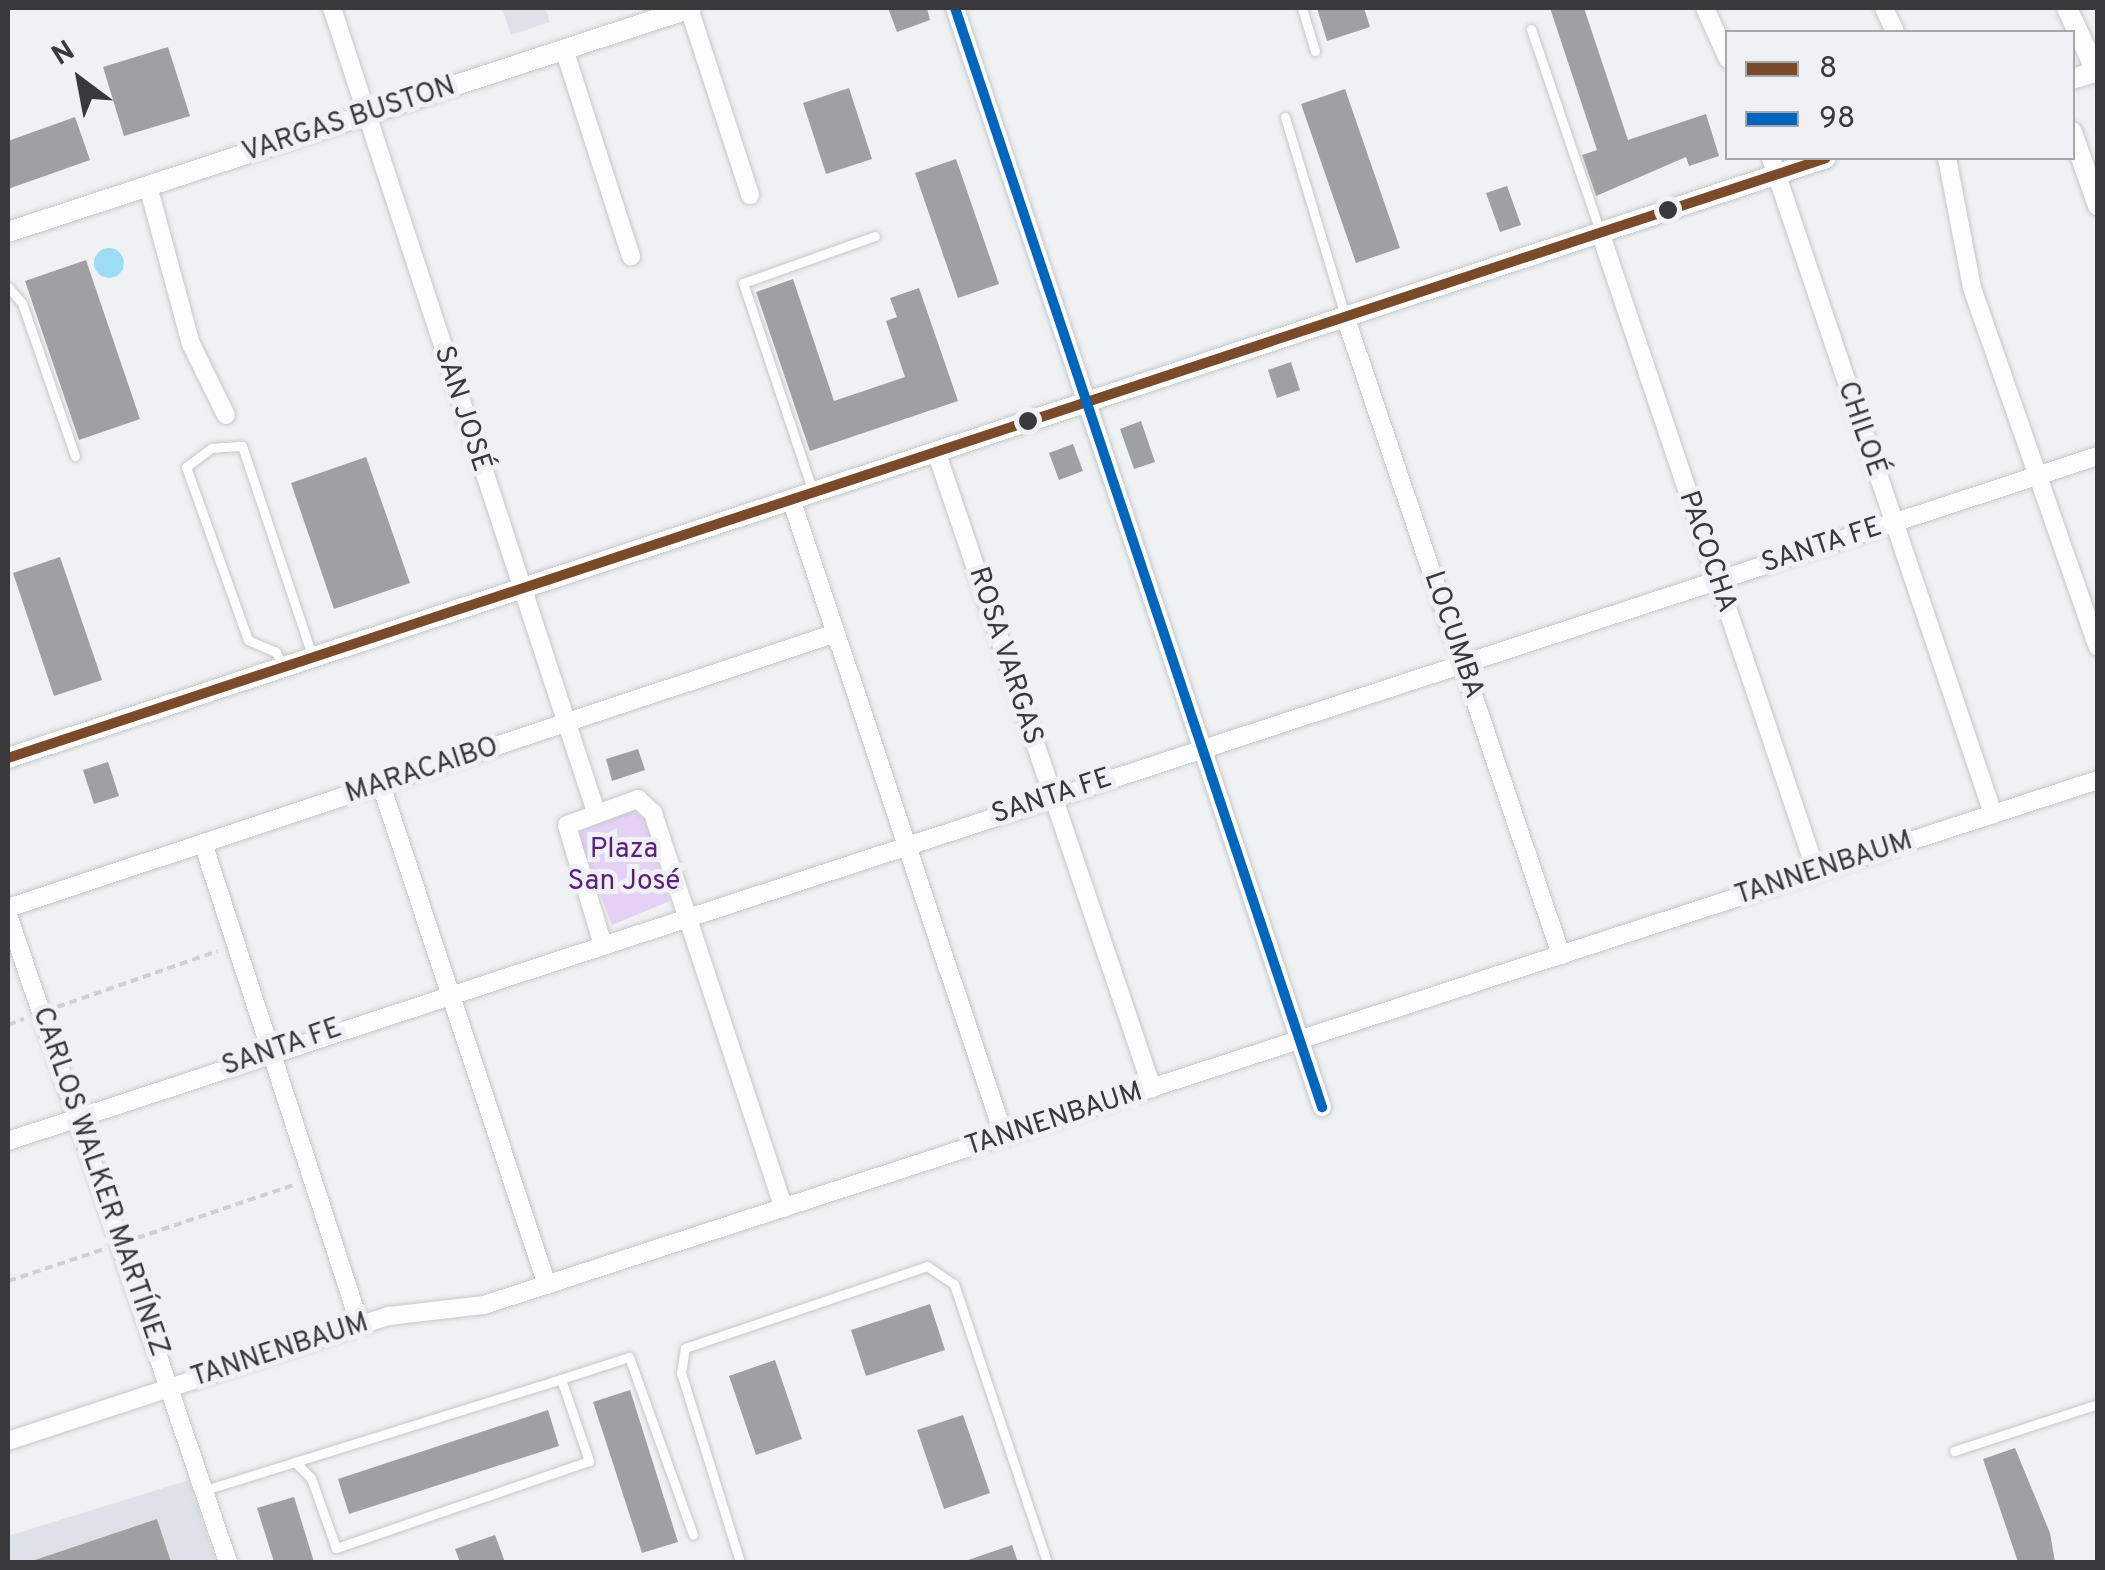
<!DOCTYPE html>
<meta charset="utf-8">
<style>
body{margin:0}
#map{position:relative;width:2105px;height:1570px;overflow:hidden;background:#f0f1f3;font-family:Overpass,sans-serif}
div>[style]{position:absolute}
.built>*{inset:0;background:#dee2e8}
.green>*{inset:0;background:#e5d1f5}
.water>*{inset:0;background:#9cdcf5}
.round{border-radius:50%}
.building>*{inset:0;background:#9fa0a1}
.path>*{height:4px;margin-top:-2px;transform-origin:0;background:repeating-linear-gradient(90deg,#d0d0d1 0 8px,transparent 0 13px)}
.roads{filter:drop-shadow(0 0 2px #c6c7c8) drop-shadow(0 0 2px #c6c7c8)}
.service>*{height:9px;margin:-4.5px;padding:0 4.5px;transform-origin:4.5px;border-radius:4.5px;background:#fdfdfd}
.minor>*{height:18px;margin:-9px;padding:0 9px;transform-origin:9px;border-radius:9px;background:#fdfdfd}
.tertiary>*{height:20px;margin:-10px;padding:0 10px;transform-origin:10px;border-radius:10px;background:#fdfdfd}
.bus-1>*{height:10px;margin:-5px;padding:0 5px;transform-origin:5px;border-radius:5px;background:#7a4b2a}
.bus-2>*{height:10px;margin:-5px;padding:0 5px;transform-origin:5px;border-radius:5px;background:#0065bd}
.dots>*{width:28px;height:28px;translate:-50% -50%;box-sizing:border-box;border:5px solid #eff1f4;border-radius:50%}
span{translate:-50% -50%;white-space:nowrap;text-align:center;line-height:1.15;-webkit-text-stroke:10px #eff1f4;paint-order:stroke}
.street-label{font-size:28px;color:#39393b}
.park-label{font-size:28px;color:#5c1f7e}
.frame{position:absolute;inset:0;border:10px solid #39393b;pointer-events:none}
.legend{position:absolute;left:1725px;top:30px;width:350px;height:130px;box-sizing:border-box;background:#eff1f4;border:2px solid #a6a7aa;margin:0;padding:12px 18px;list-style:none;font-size:30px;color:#39393b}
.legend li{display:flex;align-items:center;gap:20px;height:50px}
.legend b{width:50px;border:2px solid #a6a7aa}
.north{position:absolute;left:30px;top:30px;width:100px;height:100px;-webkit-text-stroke:8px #eff1f4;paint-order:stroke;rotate:328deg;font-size:28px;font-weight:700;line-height:40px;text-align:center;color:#39393b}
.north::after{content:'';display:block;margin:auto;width:35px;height:45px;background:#39393b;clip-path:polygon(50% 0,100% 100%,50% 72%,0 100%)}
</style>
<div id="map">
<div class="built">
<div style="clip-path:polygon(502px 8px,545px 8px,550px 22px,511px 35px)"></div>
<div style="clip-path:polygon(189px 1480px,216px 1562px,8px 1562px,8px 1536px)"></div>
</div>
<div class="green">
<div style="clip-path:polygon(632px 810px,645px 819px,670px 901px,612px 925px,577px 833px)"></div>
</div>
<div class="water">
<div class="round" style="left:94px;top:248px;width:30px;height:30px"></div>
</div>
<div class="building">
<div style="clip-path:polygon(888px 8px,927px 8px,930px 20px,897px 32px)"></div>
<div style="clip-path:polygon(1317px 8px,1364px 8px,1370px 27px,1327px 41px)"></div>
<div style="clip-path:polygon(1550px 8px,1584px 8px,1628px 140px,1706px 114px,1719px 156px,1689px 166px,1686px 157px,1596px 196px,1582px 155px,1597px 150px)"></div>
<div style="clip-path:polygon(168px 47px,190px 116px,124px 136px,103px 67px)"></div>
<div style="clip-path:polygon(849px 88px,872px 159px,826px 174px,803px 103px)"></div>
<div style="clip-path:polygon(1345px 89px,1400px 248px,1356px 263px,1301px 104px)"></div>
<div style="clip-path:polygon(75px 117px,90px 160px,8px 189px,8px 141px)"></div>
<div style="clip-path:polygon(956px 159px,999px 284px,958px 298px,915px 173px)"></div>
<div style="clip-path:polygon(1507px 186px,1521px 225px,1500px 232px,1486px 193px)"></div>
<div style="clip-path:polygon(86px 260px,140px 419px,79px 440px,25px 281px)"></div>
<div style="clip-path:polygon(793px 279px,834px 401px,905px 377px,886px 321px,897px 317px,890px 298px,919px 288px,958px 401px,810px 451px,756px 292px)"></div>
<div style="clip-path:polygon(1291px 362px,1300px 390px,1277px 398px,1268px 370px)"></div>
<div style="clip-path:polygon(1141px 421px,1155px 462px,1134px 469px,1120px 429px)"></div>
<div style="clip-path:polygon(1073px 444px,1083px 471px,1059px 480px,1049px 453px)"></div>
<div style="clip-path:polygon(366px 457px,410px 583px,334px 609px,291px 483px)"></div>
<div style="clip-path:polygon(60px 557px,102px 680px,54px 696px,13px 573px)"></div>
<div style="clip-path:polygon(638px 749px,645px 770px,612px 781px,606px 759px)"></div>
<div style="clip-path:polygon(108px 762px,119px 796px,94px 804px,83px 770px)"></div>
<div style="clip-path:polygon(930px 1304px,945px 1350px,866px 1376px,851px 1330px)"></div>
<div style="clip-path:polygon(775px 1360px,802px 1439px,756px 1455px,729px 1376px)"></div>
<div style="clip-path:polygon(630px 1390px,678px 1542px,642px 1553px,593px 1402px)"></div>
<div style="clip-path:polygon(548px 1410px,559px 1446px,349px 1514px,338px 1479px)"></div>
<div style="clip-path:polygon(963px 1415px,990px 1493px,944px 1509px,917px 1430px)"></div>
<div style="clip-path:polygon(2015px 1448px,2050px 1533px,2055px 1562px,2018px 1562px,1983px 1459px)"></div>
<div style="clip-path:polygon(294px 1497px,314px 1562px,274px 1562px,257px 1508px)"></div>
<div style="clip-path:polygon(157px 1519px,171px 1562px,36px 1562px,35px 1560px)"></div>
<div style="clip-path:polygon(495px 1535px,505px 1562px,460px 1562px,455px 1549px)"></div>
<div style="clip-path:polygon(1012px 1545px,1018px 1562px,969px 1562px,968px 1560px)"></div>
</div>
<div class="path">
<div style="left:57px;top:1007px;width:170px;rotate:-19.2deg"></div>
<div style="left:8px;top:1025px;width:17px;rotate:-21deg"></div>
<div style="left:137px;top:1238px;width:166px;rotate:-18.7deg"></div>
<div style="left:8px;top:1281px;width:102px;rotate:-18.3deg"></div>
</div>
<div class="roads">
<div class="service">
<div style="left:1302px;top:8px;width:45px;rotate:73.2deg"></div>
<div style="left:1531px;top:29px;width:214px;rotate:71.2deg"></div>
<div style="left:1285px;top:117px;width:208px;rotate:73.2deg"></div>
<div style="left:8px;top:287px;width:21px;rotate:49deg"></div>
<div style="left:22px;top:303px;width:162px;rotate:70.9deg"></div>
<div style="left:813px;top:492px;width:220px;rotate:-108.5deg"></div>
<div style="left:743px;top:283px;width:140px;rotate:-19.6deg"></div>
<div style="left:283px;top:667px;width:17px;rotate:-115deg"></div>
<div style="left:276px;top:652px;width:30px;rotate:-157deg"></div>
<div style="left:248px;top:640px;width:184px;rotate:-109.7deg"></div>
<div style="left:186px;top:467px;width:31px;rotate:-37deg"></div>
<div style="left:211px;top:448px;width:31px;rotate:-4deg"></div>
<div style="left:242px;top:446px;width:220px;rotate:71.5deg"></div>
<div style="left:561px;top:1379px;width:71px;rotate:-17.9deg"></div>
<div style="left:629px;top:1357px;width:189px;rotate:70.2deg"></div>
<div style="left:1954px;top:1451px;width:151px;rotate:-18.1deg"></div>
<div style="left:205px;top:1490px;width:373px;rotate:-17.3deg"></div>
<div style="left:561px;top:1379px;width:87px;rotate:71.1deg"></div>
<div style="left:589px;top:1461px;width:268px;rotate:161deg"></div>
<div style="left:336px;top:1548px;width:74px;rotate:-109.7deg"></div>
<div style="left:311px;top:1478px;width:23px;rotate:-135deg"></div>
<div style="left:740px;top:1562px;width:198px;rotate:-107.3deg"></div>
<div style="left:681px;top:1373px;width:25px;rotate:-81deg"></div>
<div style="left:685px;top:1348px;width:256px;rotate:-18.7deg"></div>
<div style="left:927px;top:1266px;width:32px;rotate:34deg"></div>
<div style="left:954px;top:1284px;width:293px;rotate:71.5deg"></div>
</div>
<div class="minor">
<div style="left:332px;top:8px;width:843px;rotate:71.82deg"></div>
<div style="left:689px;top:8px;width:197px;rotate:71.9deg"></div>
<div style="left:955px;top:8px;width:1159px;rotate:71.53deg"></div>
<div style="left:1705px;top:8px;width:56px;rotate:65.7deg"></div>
<div style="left:1884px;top:8px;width:26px;rotate:65deg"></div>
<div style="left:564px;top:49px;width:218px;rotate:72.1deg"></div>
<div style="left:1771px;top:158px;width:693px;rotate:71.3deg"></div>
<div style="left:1947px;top:158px;width:132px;rotate:79.1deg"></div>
<div style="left:1972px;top:288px;width:380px;rotate:70.7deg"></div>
<div style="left:148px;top:186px;width:164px;rotate:74.8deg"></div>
<div style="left:191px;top:344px;width:79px;rotate:63.8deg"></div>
<div style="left:1600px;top:232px;width:675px;rotate:71.32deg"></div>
<div style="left:1345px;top:316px;width:675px;rotate:71.32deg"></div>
<div style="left:936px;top:451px;width:673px;rotate:71.27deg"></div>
<div style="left:791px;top:499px;width:672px;rotate:71.51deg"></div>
<div style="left:381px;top:785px;width:527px;rotate:71.63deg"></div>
<div style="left:203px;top:843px;width:507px;rotate:71.96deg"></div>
<div style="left:8px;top:908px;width:872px;rotate:-18.37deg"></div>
<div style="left:8px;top:915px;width:683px;rotate:71.22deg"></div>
<div style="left:602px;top:942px;width:122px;rotate:-106.7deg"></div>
<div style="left:567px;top:825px;width:76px;rotate:-20.1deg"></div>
<div style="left:638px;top:799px;width:21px;rotate:43deg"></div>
<div style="left:653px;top:813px;width:416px;rotate:71.7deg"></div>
<div style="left:8px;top:1141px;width:2199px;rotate:-18.15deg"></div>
<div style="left:8px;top:1441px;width:401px;rotate:-18.2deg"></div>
<div style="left:389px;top:1316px;width:96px;rotate:-6.6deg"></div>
<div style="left:484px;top:1305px;width:1697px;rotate:-18.02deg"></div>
</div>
<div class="tertiary">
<div style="left:2067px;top:8px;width:69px;rotate:65.3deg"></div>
<div style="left:2072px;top:79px;width:27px;rotate:-17deg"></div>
<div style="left:2072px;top:132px;width:78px;rotate:70.6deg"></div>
<div style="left:8px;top:232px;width:719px;rotate:-18.16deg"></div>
<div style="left:8px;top:758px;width:1914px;rotate:-18.26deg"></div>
</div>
</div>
<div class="bus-1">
<div style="left:8px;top:758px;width:1914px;rotate:-18.26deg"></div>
</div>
<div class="bus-2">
<div style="left:955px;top:8px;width:1159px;rotate:71.53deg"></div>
</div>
<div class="dots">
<div style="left:1668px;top:210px;background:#39393b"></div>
<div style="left:1028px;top:421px;background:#39393b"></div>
</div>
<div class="street-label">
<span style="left:349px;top:120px;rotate:-18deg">VARGAS BUSTON</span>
<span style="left:462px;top:409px;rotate:72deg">SAN JOSÉ</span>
<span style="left:1861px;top:429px;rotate:71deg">CHILOÉ</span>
<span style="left:1822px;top:546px;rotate:-18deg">SANTA FE</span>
<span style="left:1707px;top:552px;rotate:71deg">PACOCHA</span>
<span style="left:1453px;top:635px;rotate:71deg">LOCUMBA</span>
<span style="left:1005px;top:656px;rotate:72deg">ROSA VARGAS</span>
<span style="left:422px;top:771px;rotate:-18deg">MARACAIBO</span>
<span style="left:1052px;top:797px;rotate:-18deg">SANTA FE</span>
<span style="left:1824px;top:869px;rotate:-18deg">TANNENBAUM</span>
<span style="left:282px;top:1048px;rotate:-19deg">SANTA FE</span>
<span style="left:1054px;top:1120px;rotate:-18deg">TANNENBAUM</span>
<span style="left:100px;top:1182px;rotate:71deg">CARLOS WALKER MARTÍNEZ</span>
<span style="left:280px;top:1351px;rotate:-18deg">TANNENBAUM</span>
</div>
<div class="park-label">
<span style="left:624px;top:866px">Plaza<br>San José</span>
</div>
<div class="frame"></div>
<ul class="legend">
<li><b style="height:12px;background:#7a4b2a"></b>8</li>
<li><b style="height:12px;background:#0065bd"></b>98</li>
</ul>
<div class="north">N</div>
</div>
